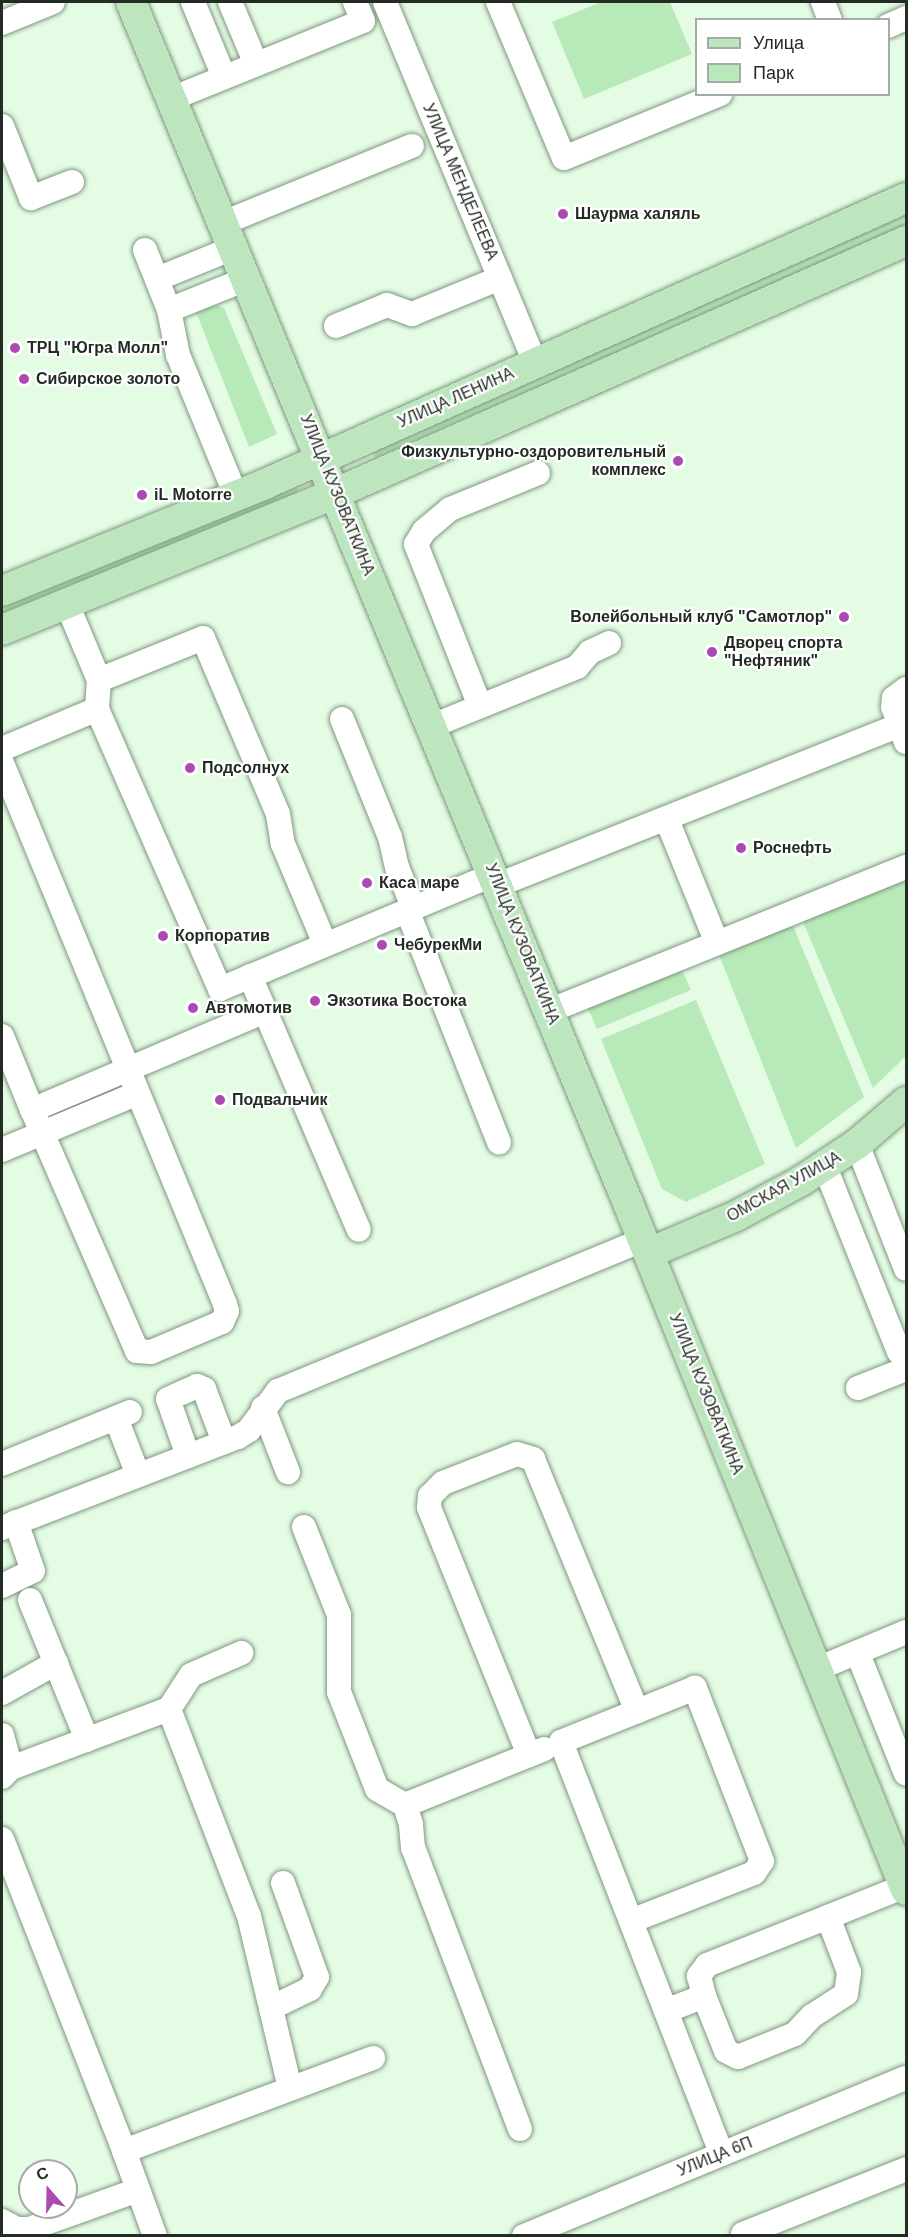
<!DOCTYPE html>
<meta charset="utf-8">
<style>
body{margin:0}
#map{position:relative;width:908px;height:2237px;overflow:hidden;background:#e3fce3;font-family:Arial,sans-serif}
div>[style]{position:absolute}
.green>*{inset:0;background:#b8eab9}
.roads{filter:drop-shadow(0 0 2px #809680) drop-shadow(0 0 2px #809680)}
.minor>*{height:24px;margin:-12px;padding:0 12px;transform-origin:12px;border-radius:12px;background:#fff}
.major>*{height:30px;margin:-15px;padding:0 15px;transform-origin:15px;border-radius:15px;background:#bde6be}
.dots>*{width:16px;height:16px;translate:-50% -50%;box-sizing:border-box;border:3px solid #fff;border-radius:50%}
span{translate:-50% -50%;white-space:nowrap;text-align:center;line-height:1.15;-webkit-text-stroke:4.5px #fff;paint-order:stroke}
.street-label{font-size:16px;color:#232c23}
.poi-label{font-size:16px;color:#232c23;font-weight:700}
.left{translate:0 -50%;text-align:left}
.right{translate:-100% -50%;text-align:right}
.frame{position:absolute;inset:0;border:3px solid #232c23;pointer-events:none}
.legend{position:absolute;left:695px;top:18px;width:195px;height:78px;box-sizing:border-box;background:#fff;border:2px solid #a7aba7;margin:0;padding:8px 10px;list-style:none;font-size:18px;color:#232c23}
.legend li{display:flex;align-items:center;gap:12px;height:30px}
.legend b{width:30px;border:2px solid #a7aba7}
.north{position:absolute;left:18px;top:2159px;width:60px;height:60px;box-sizing:border-box;background:#fff;border:2px solid #a7aba7;border-radius:50%;rotate:340deg;font-size:16px;font-weight:700;line-height:24px;text-align:center;color:#232c23}
.north::after{content:'';display:block;margin:auto;width:21px;height:27px;background:#ab4ab1;clip-path:polygon(50% 0,100% 100%,50% 72%,0 100%)}
</style>
<div id="map">
<div class="green">
<div style="clip-path:polygon(601px 2px,670px 2px,692px 54px,584px 99px,552px 22px)"></div>
<div style="clip-path:polygon(906px 213px,906px 225px,375px 458px,372px 449px)"></div>
<div style="clip-path:polygon(212px 303px,224px 308px,277px 434px,249px 447px,194px 307px)"></div>
<div style="clip-path:polygon(293px 487px,298px 489px,296px 494px,2px 615px,2px 605px)"></div>
<div style="clip-path:polygon(906px 875px,906px 1056px,873px 1088px,804px 924px,805px 916px)"></div>
<div style="clip-path:polygon(784px 923px,794px 928px,864px 1097px,796px 1148px,717px 950px)"></div>
<div style="clip-path:polygon(681px 968px,691px 990px,597px 1029px,587px 1006px)"></div>
<div style="clip-path:polygon(696px 1000px,765px 1164px,686px 1202px,662px 1189px,601px 1039px)"></div>
</div>
<div class="roads">
<div class="minor">
<div style="left:193px;top:2px;width:81px;rotate:67.5deg"></div>
<div style="left:230px;top:2px;width:67px;rotate:67.2deg"></div>
<div style="left:385px;top:2px;width:390px;rotate:67.4deg"></div>
<div style="left:498px;top:2px;width:169px;rotate:67.1deg"></div>
<div style="left:564px;top:158px;width:169px;rotate:-22.3deg"></div>
<div style="left:823px;top:2px;width:19px;rotate:69deg"></div>
<div style="left:2px;top:23px;width:55px;rotate:-22.4deg"></div>
<div style="left:888px;top:26px;width:20px;rotate:-24deg"></div>
<div style="left:171px;top:99px;width:207px;rotate:-22.1deg"></div>
<div style="left:363px;top:21px;width:21px;rotate:-113deg"></div>
<div style="left:2px;top:126px;width:78px;rotate:68.1deg"></div>
<div style="left:31px;top:198px;width:44px;rotate:-21.3deg"></div>
<div style="left:223px;top:223px;width:204px;rotate:-22.2deg"></div>
<div style="left:145px;top:250px;width:65px;rotate:68.2deg"></div>
<div style="left:169px;top:310px;width:46px;rotate:78.7deg"></div>
<div style="left:178px;top:355px;width:152px;rotate:67.6deg"></div>
<div style="left:157px;top:279px;width:82px;rotate:-22.2deg"></div>
<div style="left:169px;top:310px;width:83px;rotate:-21.9deg"></div>
<div style="left:336px;top:326px;width:55px;rotate:-22.4deg"></div>
<div style="left:387px;top:305px;width:27px;rotate:20deg"></div>
<div style="left:412px;top:314px;width:95px;rotate:-22.2deg"></div>
<div style="left:67px;top:604px;width:82px;rotate:67.2deg"></div>
<div style="left:99px;top:680px;width:29px;rotate:94deg"></div>
<div style="left:97px;top:709px;width:306px;rotate:66.3deg"></div>
<div style="left:220px;top:989px;width:296px;rotate:-22.7deg"></div>
<div style="left:99px;top:680px;width:112px;rotate:-22deg"></div>
<div style="left:203px;top:638px;width:191px;rotate:66.9deg"></div>
<div style="left:278px;top:814px;width:30px;rotate:81deg"></div>
<div style="left:283px;top:844px;width:108px;rotate:67.2deg"></div>
<div style="left:480px;top:706px;width:174px;rotate:-111.6deg"></div>
<div style="left:416px;top:544px;width:15px;rotate:-58deg"></div>
<div style="left:424px;top:531px;width:34px;rotate:-40deg"></div>
<div style="left:450px;top:509px;width:95px;rotate:-22.2deg"></div>
<div style="left:342px;top:719px;width:127px;rotate:67.9deg"></div>
<div style="left:390px;top:837px;width:31px;rotate:77deg"></div>
<div style="left:397px;top:867px;width:43px;rotate:68.2deg"></div>
<div style="left:900px;top:725px;width:19px;rotate:-111deg"></div>
<div style="left:893px;top:707px;width:9px;rotate:-84deg"></div>
<div style="left:894px;top:698px;width:15px;rotate:-37deg"></div>
<div style="left:432px;top:726px;width:157px;rotate:-22.1deg"></div>
<div style="left:577px;top:667px;width:20px;rotate:-49deg"></div>
<div style="left:590px;top:652px;width:21px;rotate:-25deg"></div>
<div style="left:2px;top:749px;width:103px;rotate:-22.8deg"></div>
<div style="left:2px;top:763px;width:585px;rotate:67.6deg"></div>
<div style="left:225px;top:1304px;width:7px;rotate:74deg"></div>
<div style="left:227px;top:1311px;width:12px;rotate:114deg"></div>
<div style="left:222px;top:1322px;width:77px;rotate:157.1deg"></div>
<div style="left:151px;top:1352px;width:14px;rotate:-176deg"></div>
<div style="left:137px;top:1351px;width:263px;rotate:-113.5deg"></div>
<div style="left:667px;top:820px;width:133px;rotate:67.9deg"></div>
<div style="left:498px;top:885px;width:433px;rotate:-21.7deg"></div>
<div style="left:900px;top:725px;width:18px;rotate:71deg"></div>
<div style="left:407px;top:910px;width:250px;rotate:68.4deg"></div>
<div style="left:250px;top:976px;width:276px;rotate:66.8deg"></div>
<div style="left:549px;top:1011px;width:385px;rotate:-22deg"></div>
<div style="left:2px;top:1036px;width:80px;rotate:67.9deg"></div>
<div style="left:32px;top:1110px;width:253px;rotate:-23deg"></div>
<div style="left:857px;top:1144px;width:134px;rotate:68.6deg"></div>
<div style="left:2px;top:1150px;width:147px;rotate:-22.7deg"></div>
<div style="left:825px;top:1167px;width:199px;rotate:68.2deg"></div>
<div style="left:858px;top:1388px;width:52px;rotate:-21.6deg"></div>
<div style="left:263px;top:1408px;width:69px;rotate:68.7deg"></div>
<div style="left:116px;top:1418px;width:61px;rotate:68.9deg"></div>
<div style="left:188px;top:1456px;width:60px;rotate:-109.3deg"></div>
<div style="left:168px;top:1399px;width:32px;rotate:-24deg"></div>
<div style="left:197px;top:1386px;width:8px;rotate:23deg"></div>
<div style="left:204px;top:1389px;width:57px;rotate:69.3deg"></div>
<div style="left:2px;top:1464px;width:138px;rotate:-22.1deg"></div>
<div style="left:304px;top:1527px;width:95px;rotate:68.3deg"></div>
<div style="left:339px;top:1615px;width:77px;rotate:90deg"></div>
<div style="left:339px;top:1692px;width:104px;rotate:68.6deg"></div>
<div style="left:377px;top:1789px;width:32px;rotate:30deg"></div>
<div style="left:2px;top:1528px;width:253px;rotate:-21.1deg"></div>
<div style="left:238px;top:1437px;width:13px;rotate:-32deg"></div>
<div style="left:249px;top:1430px;width:49px;rotate:-53.4deg"></div>
<div style="left:278px;top:1391px;width:395px;rotate:-22.5deg"></div>
<div style="left:2px;top:1586px;width:34px;rotate:-26deg"></div>
<div style="left:33px;top:1571px;width:52px;rotate:-109.1deg"></div>
<div style="left:30px;top:1600px;width:151px;rotate:67.8deg"></div>
<div style="left:862px;top:1664px;width:118px;rotate:68.2deg"></div>
<div style="left:817px;top:1669px;width:96px;rotate:-22.6deg"></div>
<div style="left:2px;top:1693px;width:62px;rotate:-29.1deg"></div>
<div style="left:169px;top:1709px;width:222px;rotate:68.9deg"></div>
<div style="left:249px;top:1916px;width:177px;rotate:76.6deg"></div>
<div style="left:2px;top:1735px;width:34px;rotate:75deg"></div>
<div style="left:529px;top:1755px;width:267px;rotate:-112deg"></div>
<div style="left:429px;top:1507px;width:11px;rotate:-85deg"></div>
<div style="left:430px;top:1496px;width:18px;rotate:-45deg"></div>
<div style="left:443px;top:1483px;width:79px;rotate:-21.4deg"></div>
<div style="left:517px;top:1454px;width:17px;rotate:17deg"></div>
<div style="left:533px;top:1459px;width:273px;rotate:67.6deg"></div>
<div style="left:2px;top:1777px;width:13px;rotate:-45deg"></div>
<div style="left:11px;top:1768px;width:169px;rotate:-20.5deg"></div>
<div style="left:169px;top:1709px;width:40px;rotate:-57.1deg"></div>
<div style="left:191px;top:1675px;width:55px;rotate:-23.7deg"></div>
<div style="left:2px;top:1839px;width:335px;rotate:68.6deg"></div>
<div style="left:828px;top:1917px;width:83px;rotate:-21.9deg"></div>
<div style="left:631px;top:1921px;width:132px;rotate:-21.3deg"></div>
<div style="left:754px;top:1873px;width:14px;rotate:-56deg"></div>
<div style="left:762px;top:1861px;width:186px;rotate:-111.2deg"></div>
<div style="left:695px;top:1688px;width:144px;rotate:158.1deg"></div>
<div style="left:561px;top:1742px;width:442px;rotate:68.7deg"></div>
<div style="left:271px;top:2008px;width:43px;rotate:-26deg"></div>
<div style="left:310px;top:1989px;width:14px;rotate:-60deg"></div>
<div style="left:317px;top:1977px;width:100px;rotate:-109.9deg"></div>
<div style="left:666px;top:2011px;width:41px;rotate:-21.5deg"></div>
<div style="left:704px;top:1996px;width:59px;rotate:68.2deg"></div>
<div style="left:726px;top:2051px;width:13px;rotate:27deg"></div>
<div style="left:738px;top:2057px;width:61px;rotate:-22deg"></div>
<div style="left:795px;top:2034px;width:25px;rotate:-47deg"></div>
<div style="left:812px;top:2016px;width:40px;rotate:-32.9deg"></div>
<div style="left:846px;top:1994px;width:22px;rotate:-82deg"></div>
<div style="left:849px;top:1972px;width:59px;rotate:-110.9deg"></div>
<div style="left:828px;top:1917px;width:130px;rotate:158.4deg"></div>
<div style="left:707px;top:1965px;width:14px;rotate:126deg"></div>
<div style="left:699px;top:1976px;width:21px;rotate:76deg"></div>
<div style="left:520px;top:2129px;width:301px;rotate:-110.8deg"></div>
<div style="left:413px;top:1848px;width:24px;rotate:-95deg"></div>
<div style="left:411px;top:1824px;width:20px;rotate:-108deg"></div>
<div style="left:405px;top:1805px;width:150px;rotate:-21.9deg"></div>
<div style="left:2px;top:2221px;width:17px;rotate:28deg"></div>
<div style="left:17px;top:2229px;width:12px"></div>
<div style="left:29px;top:2229px;width:116px;rotate:-19.7deg"></div>
<div style="left:743px;top:2234px;width:175px;rotate:-21.7deg"></div>
<div style="left:155px;top:2236px;width:90px;rotate:-110deg"></div>
<div style="left:124px;top:2151px;width:266px;rotate:-20.5deg"></div>
<div style="left:524px;top:2236px;width:413px;rotate:-22.5deg"></div>
</div>
<div class="major">
<div style="left:131px;top:2px;width:1300px;rotate:67.52deg"></div>
<div style="left:628px;top:1203px;width:741px;rotate:67.97deg"></div>
<div style="left:2px;top:591px;width:284px;rotate:-22.1deg"></div>
<div style="left:265px;top:484px;width:702px;rotate:-24.05deg"></div>
<div style="left:2px;top:630px;width:361px;rotate:-22.3deg"></div>
<div style="left:336px;top:493px;width:623px;rotate:-23.85deg"></div>
<div style="left:649px;top:1253px;width:95px;rotate:-23deg"></div>
<div style="left:736px;top:1216px;width:74px;rotate:-28.3deg"></div>
<div style="left:801px;top:1181px;width:67px;rotate:-33.5deg"></div>
<div style="left:857px;top:1144px;width:65px;rotate:-40.6deg"></div>
</div>
</div>
<div class="dots">
<div style="left:563px;top:214px;background:#ab4ab1"></div>
<div style="left:15px;top:348px;background:#ab4ab1"></div>
<div style="left:24px;top:379px;background:#ab4ab1"></div>
<div style="left:678px;top:461px;background:#ab4ab1"></div>
<div style="left:142px;top:495px;background:#ab4ab1"></div>
<div style="left:844px;top:617px;background:#ab4ab1"></div>
<div style="left:712px;top:652px;background:#ab4ab1"></div>
<div style="left:190px;top:768px;background:#ab4ab1"></div>
<div style="left:741px;top:848px;background:#ab4ab1"></div>
<div style="left:367px;top:883px;background:#ab4ab1"></div>
<div style="left:163px;top:936px;background:#ab4ab1"></div>
<div style="left:382px;top:945px;background:#ab4ab1"></div>
<div style="left:315px;top:1001px;background:#ab4ab1"></div>
<div style="left:193px;top:1008px;background:#ab4ab1"></div>
<div style="left:220px;top:1100px;background:#ab4ab1"></div>
</div>
<div class="street-label">
<span style="left:460px;top:182px;rotate:67deg">УЛИЦА МЕНДЕЛЕЕВА</span>
<span style="left:456px;top:398px;rotate:-24deg">УЛИЦА ЛЕНИНА</span>
<span style="left:337px;top:495px;rotate:68deg">УЛИЦА КУЗОВАТКИНА</span>
<span style="left:522px;top:944px;rotate:68deg">УЛИЦА КУЗОВАТКИНА</span>
<span style="left:784px;top:1187px;rotate:-29deg">ОМСКАЯ УЛИЦА</span>
<span style="left:706px;top:1394px;rotate:68deg">УЛИЦА КУЗОВАТКИНА</span>
<span style="left:715px;top:2157px;rotate:-22deg">УЛИЦА 6П</span>
</div>
<div class="poi-label">
<span class="left" style="left:575px;top:214px">Шаурма халяль</span>
<span class="left" style="left:27px;top:348px">ТРЦ "Югра Молл"</span>
<span class="left" style="left:36px;top:379px">Сибирское золото</span>
<span class="right" style="left:666px;top:461px">Физкультурно-оздоровительный<br>комплекс</span>
<span class="left" style="left:154px;top:495px">iL Motorre</span>
<span class="right" style="left:832px;top:617px">Волейбольный клуб "Самотлор"</span>
<span class="left" style="left:724px;top:652px">Дворец спорта<br>"Нефтяник"</span>
<span class="left" style="left:202px;top:768px">Подсолнух</span>
<span class="left" style="left:753px;top:848px">Роснефть</span>
<span class="left" style="left:379px;top:883px">Каса маре</span>
<span class="left" style="left:175px;top:936px">Корпоратив</span>
<span class="left" style="left:394px;top:945px">ЧебурекМи</span>
<span class="left" style="left:327px;top:1001px">Экзотика Востока</span>
<span class="left" style="left:205px;top:1008px">Автомотив</span>
<span class="left" style="left:232px;top:1100px">Подвальчик</span>
</div>
<div class="frame"></div>
<ul class="legend">
<li><b style="height:8px;background:#bde6be"></b>Улица</li>
<li><b style="height:16px;background:#b8eab9"></b>Парк</li>
</ul>
<div class="north">С</div>
</div>
